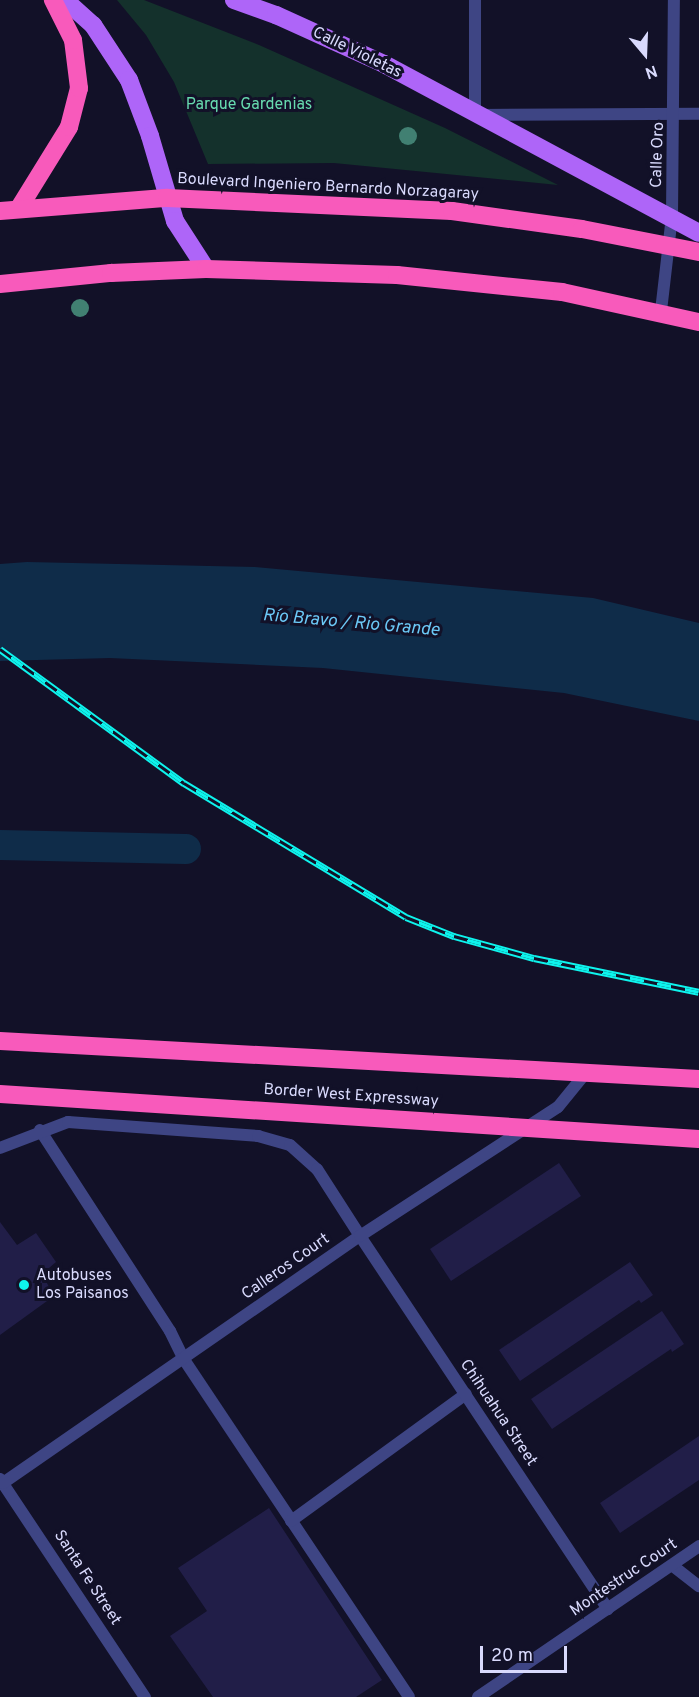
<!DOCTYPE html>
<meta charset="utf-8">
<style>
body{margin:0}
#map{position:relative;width:699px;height:1697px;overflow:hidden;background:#121128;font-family:Overpass,sans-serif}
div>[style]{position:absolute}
.green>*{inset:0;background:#14312c}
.water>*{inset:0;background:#0f2c49}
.canal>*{height:30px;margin:-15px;padding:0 15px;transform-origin:15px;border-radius:15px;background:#0f2c49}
.building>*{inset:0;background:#211e48}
.lane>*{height:12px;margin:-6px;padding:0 6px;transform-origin:6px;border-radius:6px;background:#3e4584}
.street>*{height:12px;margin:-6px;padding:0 6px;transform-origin:6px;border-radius:6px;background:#3e4584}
.primary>*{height:18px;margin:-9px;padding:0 9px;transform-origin:9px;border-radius:9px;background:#ae65f8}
.highway>*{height:18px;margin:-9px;padding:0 9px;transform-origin:9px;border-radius:9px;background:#f85abb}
.rail>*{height:7px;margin-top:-3.5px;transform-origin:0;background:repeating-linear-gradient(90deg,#121128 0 14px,#0ef4ed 0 28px);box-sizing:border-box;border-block:2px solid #0ef4ed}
.trees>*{width:18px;height:18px;margin:-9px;border-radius:50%;background:#418072}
.dots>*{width:16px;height:16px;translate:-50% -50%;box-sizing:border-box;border:3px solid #121128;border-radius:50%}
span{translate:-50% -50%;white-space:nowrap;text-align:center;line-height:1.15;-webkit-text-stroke:6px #121128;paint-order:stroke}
.street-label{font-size:16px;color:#d9dafd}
.park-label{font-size:16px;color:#67dbaf}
.poi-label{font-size:16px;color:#d9dafd}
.left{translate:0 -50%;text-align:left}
.water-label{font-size:18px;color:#6ccaf8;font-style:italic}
.north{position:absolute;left:615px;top:24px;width:60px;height:60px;-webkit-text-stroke:4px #121128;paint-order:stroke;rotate:161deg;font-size:16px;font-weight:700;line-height:24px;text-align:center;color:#d9dafd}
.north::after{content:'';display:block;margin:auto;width:21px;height:27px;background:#d9dafd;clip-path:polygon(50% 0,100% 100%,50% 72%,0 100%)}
.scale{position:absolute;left:480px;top:1646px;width:87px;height:27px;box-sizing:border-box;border:3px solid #d9dafd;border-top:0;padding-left:8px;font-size:18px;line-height:21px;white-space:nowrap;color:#d9dafd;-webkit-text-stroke:4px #121128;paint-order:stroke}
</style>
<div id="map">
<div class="green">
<div style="clip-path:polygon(117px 0,144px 0,259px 45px,445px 128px,558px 185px,334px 163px,208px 164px,174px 82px,146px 35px)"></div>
</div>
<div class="water">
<div style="clip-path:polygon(27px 562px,255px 567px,593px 598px,699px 623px,699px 721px,564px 693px,323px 668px,110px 658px,0 661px,0 564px)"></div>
</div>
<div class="canal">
<div style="left:0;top:845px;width:186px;rotate:1.2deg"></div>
</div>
<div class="building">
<div style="clip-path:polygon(559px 1163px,581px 1196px,451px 1281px,430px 1249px)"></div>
<div style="clip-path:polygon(0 1222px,17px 1245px,36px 1233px,56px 1262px,42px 1274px,54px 1296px,0 1335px)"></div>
<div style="clip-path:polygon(630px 1262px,653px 1295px,641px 1303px,639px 1300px,520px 1381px,499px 1350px)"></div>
<div style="clip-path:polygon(662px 1311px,684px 1344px,672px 1352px,671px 1349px,552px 1429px,531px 1399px)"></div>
<div style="clip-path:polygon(699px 1436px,699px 1480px,620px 1533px,600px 1503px)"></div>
<div style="clip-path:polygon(269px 1508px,382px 1680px,356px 1697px,213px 1697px,170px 1636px,207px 1611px,178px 1568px)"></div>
</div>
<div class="lane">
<div style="left:40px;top:1130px;width:239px;rotate:57.1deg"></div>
<div style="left:170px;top:1331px;width:30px;rotate:64deg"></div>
<div style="left:183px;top:1358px;width:407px;rotate:56.3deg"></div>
<div style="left:0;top:1148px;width:73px;rotate:-20.9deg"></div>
<div style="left:68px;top:1122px;width:191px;rotate:4.2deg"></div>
<div style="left:258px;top:1136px;width:33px;rotate:16deg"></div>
<div style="left:290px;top:1145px;width:36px;rotate:42deg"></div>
<div style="left:317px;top:1169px;width:80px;rotate:57.3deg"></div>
<div style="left:291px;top:1521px;width:216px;rotate:-36deg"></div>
</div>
<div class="street">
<div style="left:475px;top:0;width:115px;rotate:90deg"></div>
<div style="left:475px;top:115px;width:224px;rotate:-0.3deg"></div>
<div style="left:661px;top:311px;width:96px;rotate:-83.4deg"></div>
<div style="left:672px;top:216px;width:216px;rotate:-89.5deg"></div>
<div style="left:360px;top:1236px;width:448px;rotate:56.4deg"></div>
<div style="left:0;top:1479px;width:262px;rotate:56.4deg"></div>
<div style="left:3px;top:1483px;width:434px;rotate:-34.7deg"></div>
<div style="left:360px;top:1236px;width:236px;rotate:-33.1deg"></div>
<div style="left:558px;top:1107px;width:41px;rotate:-50.9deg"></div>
<div style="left:673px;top:1566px;width:33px;rotate:38deg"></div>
<div style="left:478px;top:1697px;width:268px;rotate:-34.3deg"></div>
</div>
<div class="primary">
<div style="left:65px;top:0;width:38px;rotate:42deg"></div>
<div style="left:93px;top:25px;width:66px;rotate:56.8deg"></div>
<div style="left:129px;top:80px;width:60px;rotate:69.4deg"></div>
<div style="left:150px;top:136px;width:89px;rotate:73.6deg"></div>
<div style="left:175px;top:221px;width:57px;rotate:57.1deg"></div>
<div style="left:234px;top:0;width:45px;rotate:19.7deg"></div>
<div style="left:276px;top:15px;width:119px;rotate:24.4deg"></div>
<div style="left:384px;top:64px;width:357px;rotate:28.2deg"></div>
</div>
<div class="highway">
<div style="left:19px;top:208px;width:95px;rotate:-58.3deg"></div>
<div style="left:69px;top:127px;width:40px;rotate:-75.6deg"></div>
<div style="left:79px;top:88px;width:48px;rotate:-97.1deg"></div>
<div style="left:73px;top:40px;width:45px;rotate:-116.6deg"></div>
<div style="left:0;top:211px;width:168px;rotate:-4.5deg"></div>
<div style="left:167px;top:198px;width:285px;rotate:2.6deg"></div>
<div style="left:452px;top:211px;width:131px;rotate:7.9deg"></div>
<div style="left:582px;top:229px;width:119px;rotate:11.1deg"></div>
<div style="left:0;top:284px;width:112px;rotate:-5.7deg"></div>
<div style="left:111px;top:273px;width:95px;rotate:-2.4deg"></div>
<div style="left:206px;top:269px;width:191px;rotate:1.8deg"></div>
<div style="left:397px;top:275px;width:166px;rotate:5.9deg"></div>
<div style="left:562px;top:292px;width:140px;rotate:12.4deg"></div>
<div style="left:0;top:1041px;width:700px;rotate:3.11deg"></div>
<div style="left:0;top:1094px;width:700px;rotate:3.68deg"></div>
</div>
<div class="rail">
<div style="left:0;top:649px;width:228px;rotate:36.1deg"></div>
<div style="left:184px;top:783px;width:259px;rotate:31.1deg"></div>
<div style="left:406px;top:917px;width:52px;rotate:21.6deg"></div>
<div style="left:454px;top:936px;width:83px;rotate:15.4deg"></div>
<div style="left:534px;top:958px;width:168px;rotate:11.6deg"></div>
</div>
<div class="trees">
<div style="left:408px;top:136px"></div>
<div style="left:80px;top:308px"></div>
</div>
<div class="dots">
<div style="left:24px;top:1285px;background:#0ef4ed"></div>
</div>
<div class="street-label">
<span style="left:357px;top:53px;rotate:26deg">Calle Violetas</span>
<span style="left:658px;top:155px;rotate:-88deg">Calle Oro</span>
<span style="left:328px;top:187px;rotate:3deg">Boulevard Ingeniero Bernardo Norzagaray</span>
<span style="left:351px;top:1096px;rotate:4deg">Border West Expressway</span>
<span style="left:286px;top:1267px;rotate:-35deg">Calleros Court</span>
<span style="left:498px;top:1413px;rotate:56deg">Chihuahua Street</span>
<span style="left:87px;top:1578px;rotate:57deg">Santa Fe Street</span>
<span style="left:624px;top:1578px;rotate:-34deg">Montestruc Court</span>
</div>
<div class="park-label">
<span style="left:249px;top:105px">Parque Gardenias</span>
</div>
<div class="poi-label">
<span class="left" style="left:36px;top:1285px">Autobuses<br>Los Paisanos</span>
</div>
<div class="water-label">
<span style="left:351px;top:624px;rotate:5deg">Río Bravo / Rio Grande</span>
</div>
<div class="north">N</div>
<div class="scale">20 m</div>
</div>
